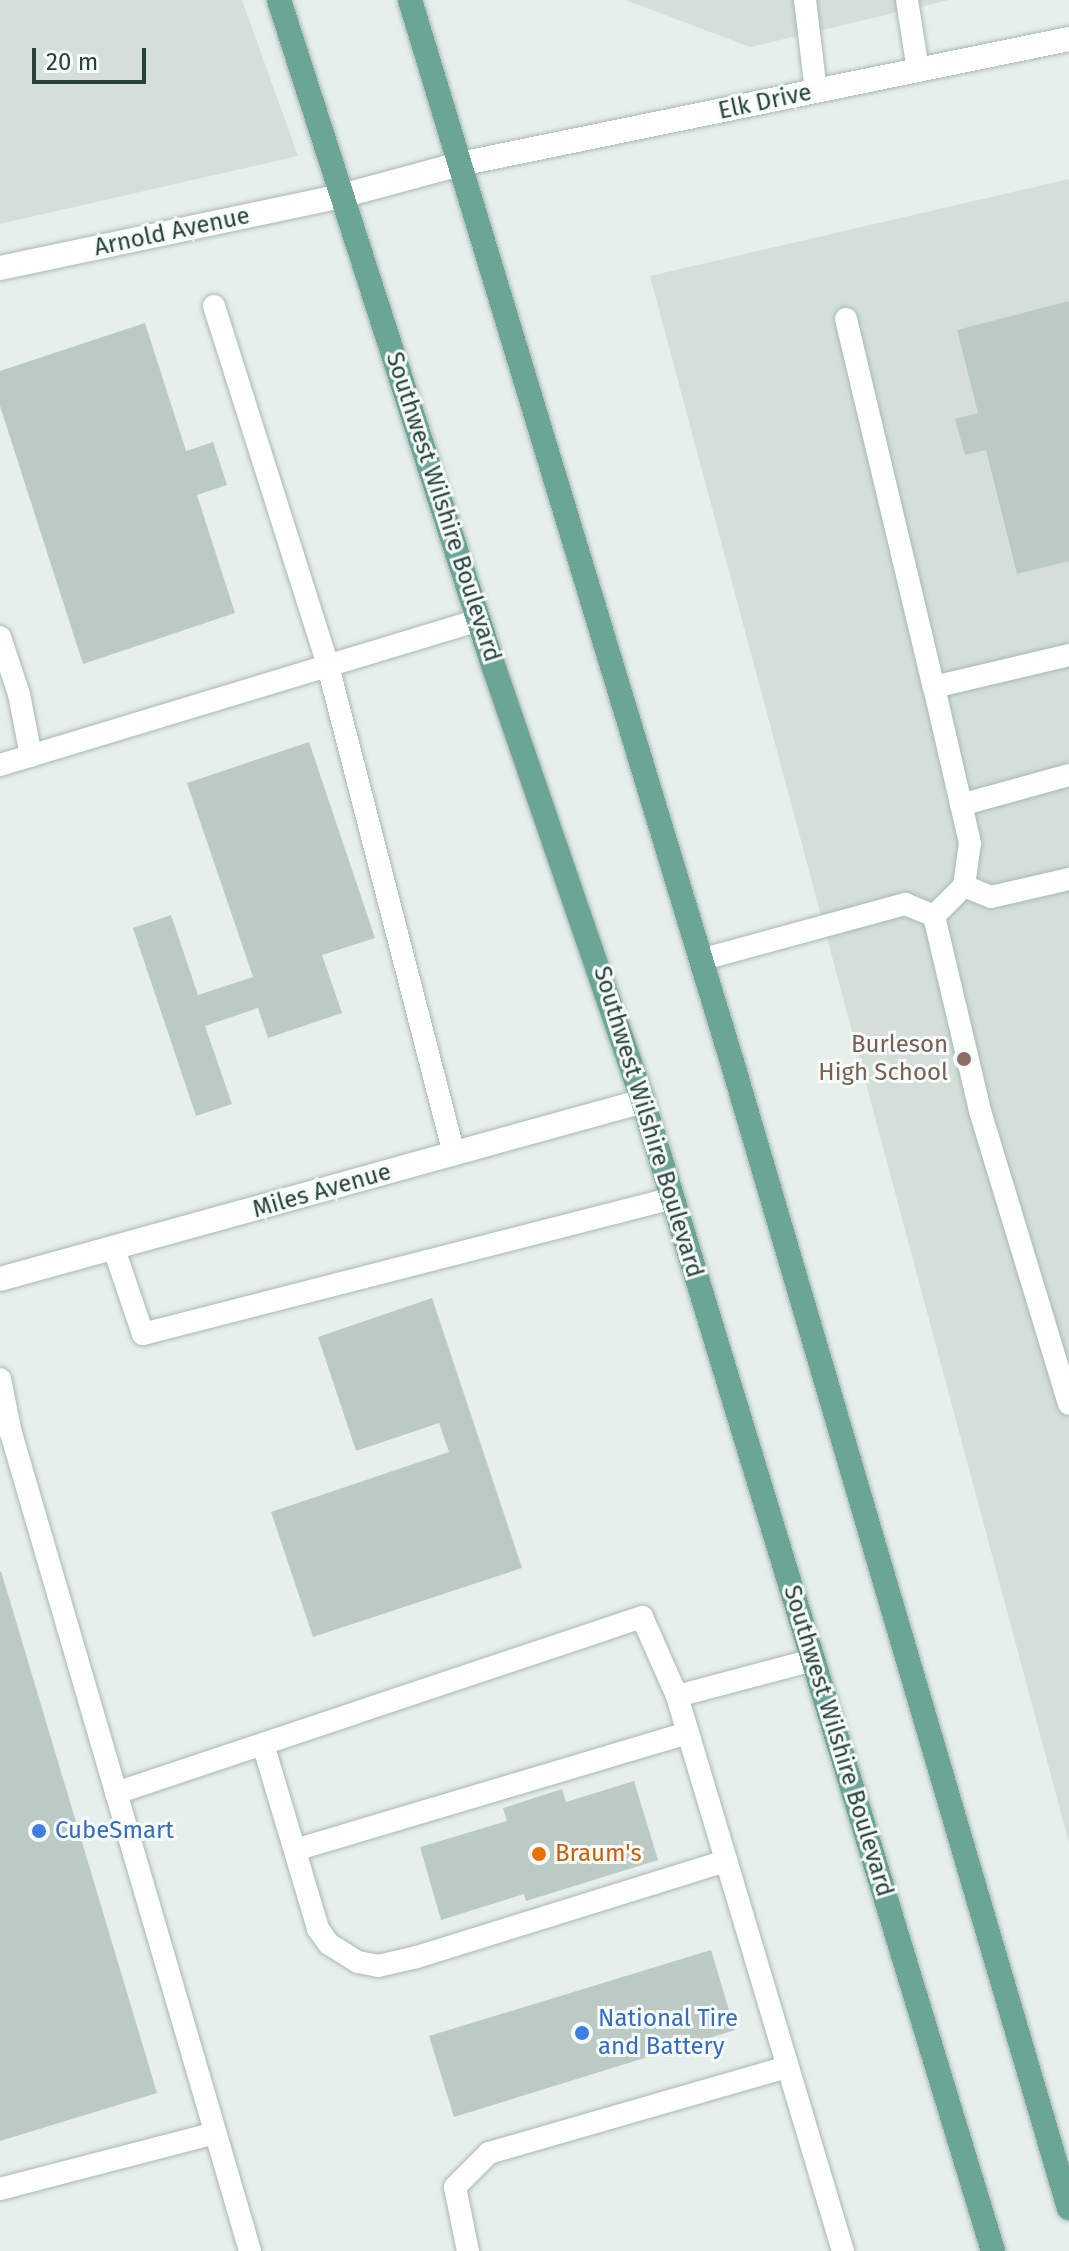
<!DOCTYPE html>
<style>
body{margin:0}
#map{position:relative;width:1069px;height:2251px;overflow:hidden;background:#e6efeb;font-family:"Fira Sans",sans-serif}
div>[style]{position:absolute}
.built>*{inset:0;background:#d4dfda}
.building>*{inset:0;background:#bbcac4}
.roads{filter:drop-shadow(0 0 2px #a8b8b2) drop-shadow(0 0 2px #a8b8b2)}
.lane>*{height:22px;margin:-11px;padding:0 11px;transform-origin:11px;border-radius:11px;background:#fff}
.street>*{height:24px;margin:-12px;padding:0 12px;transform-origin:12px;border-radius:12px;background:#fff}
.secondary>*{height:24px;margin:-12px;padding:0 12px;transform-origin:12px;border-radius:12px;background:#fff}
.primary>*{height:24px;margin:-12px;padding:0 12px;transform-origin:12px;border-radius:12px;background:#6aa596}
.dots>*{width:22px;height:22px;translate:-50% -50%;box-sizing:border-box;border:4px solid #f7fbf9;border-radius:50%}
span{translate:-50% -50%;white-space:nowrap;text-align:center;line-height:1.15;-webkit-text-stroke:6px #f7fbf9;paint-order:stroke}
.street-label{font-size:24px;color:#24423a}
.education-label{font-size:24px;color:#785e54}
.right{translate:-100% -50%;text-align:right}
.shop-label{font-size:24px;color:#366cbe}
.left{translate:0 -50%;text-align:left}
.food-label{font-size:24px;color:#c56008}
.scale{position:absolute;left:32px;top:48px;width:114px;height:36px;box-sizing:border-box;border:4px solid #24423a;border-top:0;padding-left:10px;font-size:24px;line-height:28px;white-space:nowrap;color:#24423a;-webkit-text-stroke:6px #f7fbf9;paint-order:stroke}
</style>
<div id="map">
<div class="built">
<div style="clip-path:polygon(0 0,242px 0,298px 156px,0 224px)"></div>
<div style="clip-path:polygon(625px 0,949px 0,750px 47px)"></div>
<div style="clip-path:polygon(1069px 179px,1069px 1843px,650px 276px)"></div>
</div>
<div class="building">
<div style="clip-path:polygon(1069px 301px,1069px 561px,1017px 574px,986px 450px,965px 455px,955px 419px,978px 413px,957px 330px)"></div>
<div style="clip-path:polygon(145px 323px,186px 451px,213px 442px,227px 485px,197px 495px,235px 613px,83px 664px,0 406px,0 371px)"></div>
<div style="clip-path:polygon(309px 742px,375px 938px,322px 955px,342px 1013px,268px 1038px,258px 1008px,205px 1026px,232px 1104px,196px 1116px,133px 928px,171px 915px,198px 995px,253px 977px,187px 783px)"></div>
<div style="clip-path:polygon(432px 1298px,522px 1568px,313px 1637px,271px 1512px,449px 1452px,439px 1423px,356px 1451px,318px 1337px)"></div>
<div style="clip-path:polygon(1px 1571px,157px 2093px,0 2141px,0 1572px)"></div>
<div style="clip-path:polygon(634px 1781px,658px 1860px,526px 1901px,524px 1894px,441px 1920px,420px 1847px,507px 1821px,503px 1808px,562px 1789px,566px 1802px)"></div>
<div style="clip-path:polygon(711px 1950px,735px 2030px,454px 2117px,429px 2036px)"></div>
</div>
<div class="roads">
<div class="lane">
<div style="left:805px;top:0;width:92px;rotate:83.1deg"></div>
<div style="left:907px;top:0;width:71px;rotate:81.1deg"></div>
<div style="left:214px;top:306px;width:378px;rotate:72.4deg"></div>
<div style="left:328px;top:666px;width:504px;rotate:75.52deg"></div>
<div style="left:846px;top:319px;width:378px;rotate:76.6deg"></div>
<div style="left:0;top:637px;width:60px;rotate:71.6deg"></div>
<div style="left:19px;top:694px;width:63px;rotate:79deg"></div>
<div style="left:0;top:765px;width:500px;rotate:-16.84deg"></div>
<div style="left:961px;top:805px;width:112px;rotate:-15.5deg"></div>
<div style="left:964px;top:886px;width:29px;rotate:22deg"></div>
<div style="left:991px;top:897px;width:80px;rotate:-13deg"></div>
<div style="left:934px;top:916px;width:42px;rotate:-45deg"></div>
<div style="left:964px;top:886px;width:43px;rotate:-82.1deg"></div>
<div style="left:970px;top:843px;width:160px;rotate:-103deg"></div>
<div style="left:934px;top:687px;width:139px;rotate:-13.3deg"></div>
<div style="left:700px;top:960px;width:213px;rotate:-15.3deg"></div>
<div style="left:905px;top:904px;width:31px;rotate:22deg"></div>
<div style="left:934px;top:916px;width:200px;rotate:76.7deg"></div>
<div style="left:980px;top:1111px;width:306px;rotate:73.1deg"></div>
<div style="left:114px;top:1249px;width:90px;rotate:71.2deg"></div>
<div style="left:143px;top:1334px;width:547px;rotate:-14.39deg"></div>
<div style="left:0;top:1379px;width:55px;rotate:78.5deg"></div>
<div style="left:11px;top:1433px;width:852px;rotate:73.71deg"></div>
<div style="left:813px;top:1660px;width:141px;rotate:165.2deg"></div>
<div style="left:677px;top:1696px;width:579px;rotate:73.35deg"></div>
<div style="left:263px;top:1744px;width:193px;rotate:73.4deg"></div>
<div style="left:318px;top:1929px;width:19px;rotate:54deg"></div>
<div style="left:329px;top:1944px;width:34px;rotate:32deg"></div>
<div style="left:358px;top:1962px;width:20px;rotate:11deg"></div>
<div style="left:378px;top:1966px;width:40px;rotate:-13deg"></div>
<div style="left:417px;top:1957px;width:324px;rotate:-17.3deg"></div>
<div style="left:116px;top:1793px;width:555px;rotate:-18.5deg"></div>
<div style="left:642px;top:1617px;width:86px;rotate:66.1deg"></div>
<div style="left:295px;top:1850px;width:410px;rotate:-16.6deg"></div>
<div style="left:0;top:2189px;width:222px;rotate:-14.6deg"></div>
<div style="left:468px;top:2251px;width:65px;rotate:-101.5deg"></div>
<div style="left:455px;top:2187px;width:48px;rotate:-45deg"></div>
<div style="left:489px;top:2153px;width:310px;rotate:-16.1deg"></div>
</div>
<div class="street">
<div style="left:0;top:268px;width:353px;rotate:-11.9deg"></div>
<div style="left:345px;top:195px;width:119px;rotate:-15.1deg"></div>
<div style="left:0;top:1279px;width:667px;rotate:-15.47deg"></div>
</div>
<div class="secondary">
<div style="left:460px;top:164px;width:622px;rotate:-11.6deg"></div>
</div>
<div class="primary">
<div style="left:279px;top:0;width:695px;rotate:72.16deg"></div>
<div style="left:492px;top:662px;width:464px;rotate:71deg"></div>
<div style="left:643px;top:1101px;width:1202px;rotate:73.07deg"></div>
<div style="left:410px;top:0;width:1120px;rotate:73.13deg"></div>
<div style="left:735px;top:1072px;width:1184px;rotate:73.62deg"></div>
</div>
</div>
<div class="dots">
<div style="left:964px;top:1059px;background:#8d6e63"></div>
<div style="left:39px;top:1831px;background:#3f7fe0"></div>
<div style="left:539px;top:1854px;background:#e8710a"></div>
<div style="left:582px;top:2033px;background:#3f7fe0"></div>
</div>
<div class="street-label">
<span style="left:765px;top:102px;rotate:-12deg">Elk Drive</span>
<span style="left:172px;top:232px;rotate:-12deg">Arnold Avenue</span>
<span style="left:443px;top:507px;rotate:72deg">Southwest Wilshire Boulevard</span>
<span style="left:648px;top:1122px;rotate:73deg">Southwest Wilshire Boulevard</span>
<span style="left:322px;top:1191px;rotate:-16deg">Miles Avenue</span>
<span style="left:838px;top:1741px;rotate:73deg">Southwest Wilshire Boulevard</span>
</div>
<div class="education-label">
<span class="right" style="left:948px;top:1059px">Burleson<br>High School</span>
</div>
<div class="shop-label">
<span class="left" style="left:55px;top:1831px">CubeSmart</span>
<span class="left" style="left:598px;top:2033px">National Tire<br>and Battery</span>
</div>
<div class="food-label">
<span class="left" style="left:555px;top:1854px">Braum's</span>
</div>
<div class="scale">20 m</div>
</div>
